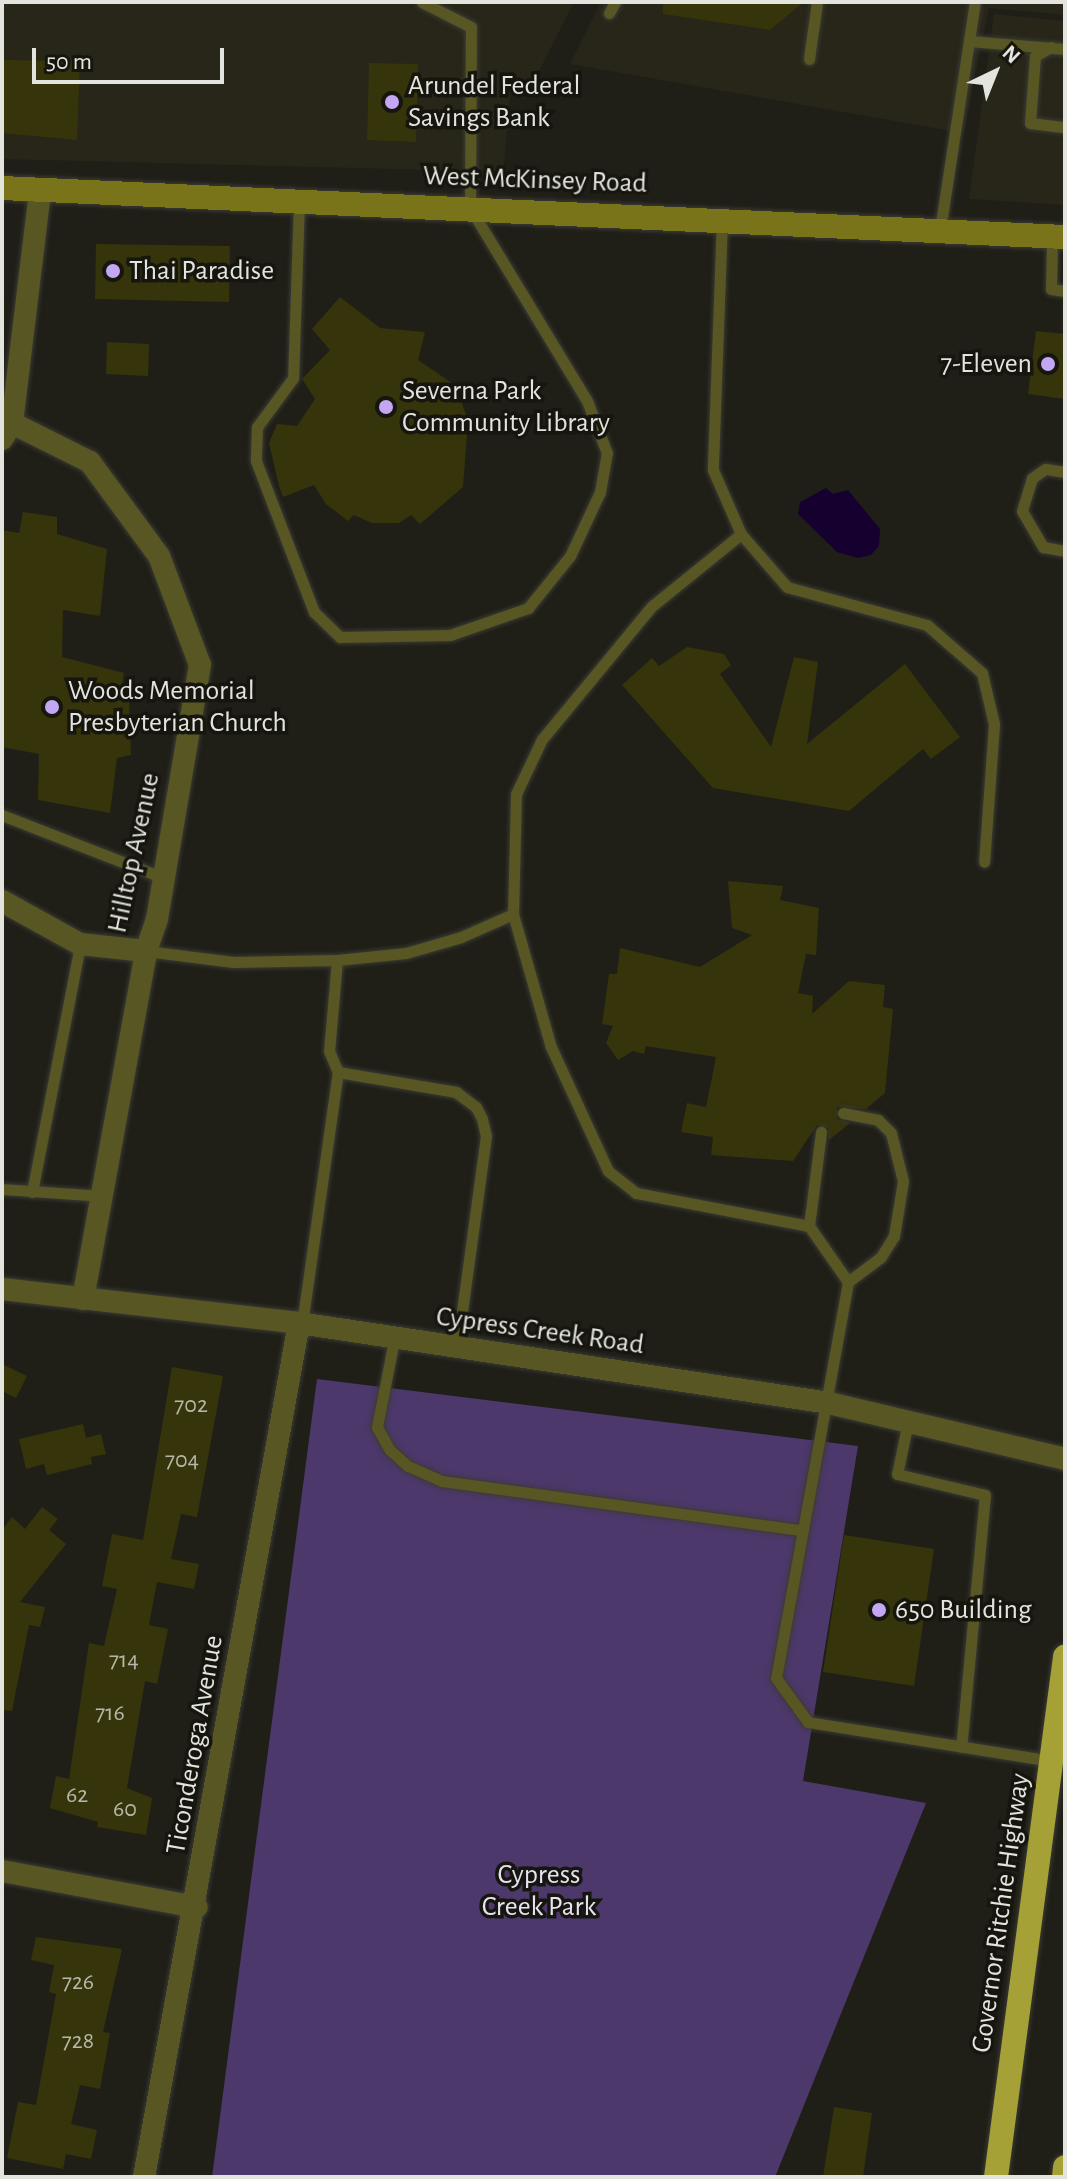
<!DOCTYPE html>
<style>
body{margin:0}
#map{position:relative;width:1067px;height:2179px;overflow:hidden;background:#1f1f18;font-family:"Alegreya Sans",sans-serif}
div>[style]{position:absolute}
.built>*{inset:0;background:#272619}
.green>*{inset:0;background:#4c386a}
.water>*{inset:0;background:#15002f}
.building>*{inset:0;background:#36340b}
.roads{filter:drop-shadow(0 0 2px #3b3b34) drop-shadow(0 0 2px #3b3b34)}
.lane>*{height:11px;margin:-5.5px;padding:0 5.5px;transform-origin:5.5px;border-radius:5.5px;background:#585623}
.street>*{height:22px;margin:-11px;padding:0 11px;transform-origin:11px;border-radius:11px;background:#585623}
.secondary>*{height:24px;margin:-12px;padding:0 12px;transform-origin:12px;border-radius:12px;background:#797419}
.highway>*{height:24px;margin:-12px;padding:0 12px;transform-origin:12px;border-radius:12px;background:#a6a136}
.dots>*{width:22px;height:22px;translate:-50% -50%;box-sizing:border-box;border:4px solid #16160f;border-radius:50%}
span{translate:-50% -50%;white-space:nowrap;text-align:center;line-height:1.15;-webkit-text-stroke:7px #16160f;paint-order:stroke}
.number-label{font-size:24px;color:#b8b8aa}
.number-label span{-webkit-text-stroke-width:0}
.poi-label{font-size:28px;color:#e4e4df}
.left{translate:0 -50%;text-align:left}
.right{translate:-100% -50%;text-align:right}
.street-label{font-size:28px;color:#e4e4df}
.park-label{font-size:28px;color:#e7e1f3}
.frame{position:absolute;inset:0;border:4px solid #e4e4df;pointer-events:none}
.north{position:absolute;left:955px;top:32px;width:80px;height:80px;-webkit-text-stroke:6px #16160f;paint-order:stroke;rotate:43deg;font-size:22px;font-weight:700;line-height:32px;text-align:center;color:#e4e4df}
.north::after{content:'';display:block;margin:auto;width:28px;height:36px;background:#e4e4df;clip-path:polygon(50% 0,100% 100%,50% 72%,0 100%)}
.scale{position:absolute;left:32px;top:48px;width:192px;height:36px;box-sizing:border-box;border:4px solid #e4e4df;border-top:0;padding-left:10px;font-size:24px;line-height:28px;white-space:nowrap;color:#e4e4df;-webkit-text-stroke:6px #16160f;paint-order:stroke}
</style>
<div id="map">
<div class="built">
<div style="clip-path:polygon(2px 2px,574px 2px,534px 81px,511px 86px,503px 176px,434px 170px,2px 159px)"></div>
<div style="clip-path:polygon(601px 2px,1065px 2px,1065px 15px,989px 8px,963px 133px,570px 64px)"></div>
<div style="clip-path:polygon(994px 14px,1065px 21px,1065px 205px,969px 199px)"></div>
</div>
<div class="green">
<div style="clip-path:polygon(317px 1379px,858px 1446px,803px 1781px,926px 1803px,775px 2177px,212px 2177px)"></div>
</div>
<div class="water">
<div style="clip-path:polygon(826px 488px,833px 494px,848px 490px,880px 529px,879px 546px,871px 555px,858px 558px,837px 552px,798px 514px,800px 502px)"></div>
</div>
<div class="building">
<div style="clip-path:polygon(663px 2px,804px 2px,770px 30px,663px 14px)"></div>
<div style="clip-path:polygon(2px 60px,80px 61px,77px 140px,2px 133px)"></div>
<div style="clip-path:polygon(369px 63px,418px 64px,416px 142px,367px 140px)"></div>
<div style="clip-path:polygon(96px 244px,230px 246px,229px 302px,95px 299px)"></div>
<div style="clip-path:polygon(340px 297px,380px 328px,425px 332px,418px 360px,449px 381px,462px 403px,468px 421px,463px 487px,420px 524px,411px 515px,399px 523px,372px 523px,354px 515px,348px 521px,326px 504px,314px 485px,283px 497px,279px 486px,269px 443px,277px 424px,297px 426px,315px 399px,302px 379px,330px 350px,312px 329px)"></div>
<div style="clip-path:polygon(1036px 331px,1065px 334px,1065px 399px,1028px 394px)"></div>
<div style="clip-path:polygon(107px 342px,149px 344px,148px 376px,106px 374px)"></div>
<div style="clip-path:polygon(23px 512px,57px 517px,57px 534px,107px 549px,100px 616px,63px 610px,62px 657px,124px 673px,121px 691px,129px 697px,131px 755px,117px 758px,110px 813px,38px 800px,39px 754px,2px 747px,2px 530px,19px 533px)"></div>
<div style="clip-path:polygon(687px 647px,724px 654px,731px 665px,720px 674px,771px 747px,794px 657px,818px 662px,807px 744px,905px 664px,960px 737px,931px 759px,923px 749px,849px 811px,713px 788px,622px 685px,652px 658px,659px 666px)"></div>
<div style="clip-path:polygon(728px 881px,783px 886px,780px 900px,819px 908px,816px 955px,806px 954px,798px 993px,813px 996px,812px 1014px,849px 981px,885px 985px,883px 1007px,893px 1009px,885px 1093px,866px 1109px,837px 1107px,837px 1119px,850px 1123px,829px 1140px,828px 1128px,817px 1125px,793px 1161px,711px 1155px,713px 1137px,681px 1132px,687px 1103px,706px 1107px,716px 1057px,646px 1046px,644px 1054px,633px 1051px,618px 1060px,606px 1043px,613px 1026px,602px 1024px,609px 974px,617px 974px,620px 948px,700px 967px,752px 935px,732px 928px)"></div>
<div style="clip-path:polygon(2px 1364px,27px 1376px,16px 1398px,2px 1391px)"></div>
<div style="clip-path:polygon(172px 1367px,223px 1376px,197px 1517px,181px 1514px,171px 1559px,199px 1564px,194px 1589px,157px 1582px,149px 1625px,168px 1629px,157px 1684px,145px 1681px,127px 1788px,152px 1798px,146px 1835px,97px 1827px,98px 1822px,50px 1808px,56px 1776px,69px 1779px,89px 1643px,104px 1646px,117px 1589px,102px 1586px,112px 1534px,143px 1540px)"></div>
<div style="clip-path:polygon(83px 1424px,86px 1438px,101px 1434px,106px 1454px,91px 1457px,92px 1464px,47px 1475px,44px 1464px,26px 1469px,19px 1439px)"></div>
<div style="clip-path:polygon(42px 1507px,58px 1519px,49px 1530px,66px 1544px,20px 1602px,45px 1607px,40px 1627px,29px 1625px,12px 1711px,2px 1710px,2px 1530px,12px 1517px,25px 1529px)"></div>
<div style="clip-path:polygon(844px 1535px,934px 1549px,914px 1686px,823px 1672px)"></div>
<div style="clip-path:polygon(36px 1937px,122px 1949px,103px 2032px,110px 2033px,100px 2089px,80px 2085px,71px 2124px,97px 2130px,91px 2159px,66px 2154px,63px 2169px,7px 2158px,18px 2102px,36px 2105px,56px 1994px,49px 1992px,54px 1965px,31px 1960px)"></div>
<div style="clip-path:polygon(834px 2107px,872px 2113px,863px 2177px,823px 2177px)"></div>
</div>
<div class="roads">
<div class="lane">
<div style="left:609px;top:13px;width:13px;rotate:-61deg"></div>
<div style="left:969px;top:41px;width:96px;rotate:4.8deg"></div>
<div style="left:1051px;top:47px;width:18px;rotate:151deg"></div>
<div style="left:1035px;top:56px;width:67px;rotate:94.3deg"></div>
<div style="left:1030px;top:123px;width:35px;rotate:7deg"></div>
<div style="left:809px;top:59px;width:58px;rotate:-82deg"></div>
<div style="left:299px;top:201px;width:177px;rotate:91.9deg"></div>
<div style="left:293px;top:378px;width:61px;rotate:126.3deg"></div>
<div style="left:257px;top:427px;width:34px;rotate:92deg"></div>
<div style="left:256px;top:461px;width:162px;rotate:69deg"></div>
<div style="left:314px;top:612px;width:36px;rotate:44deg"></div>
<div style="left:340px;top:637px;width:110px;rotate:-1deg"></div>
<div style="left:450px;top:635px;width:83px;rotate:-19.1deg"></div>
<div style="left:528px;top:608px;width:67px;rotate:-51.1deg"></div>
<div style="left:570px;top:556px;width:71px;rotate:-64.9deg"></div>
<div style="left:600px;top:492px;width:40px;rotate:-80deg"></div>
<div style="left:607px;top:453px;width:56px;rotate:-111deg"></div>
<div style="left:587px;top:401px;width:226px;rotate:-121.2deg"></div>
<div style="left:470px;top:208px;width:181px;rotate:-89.7deg"></div>
<div style="left:471px;top:27px;width:55px;rotate:-153deg"></div>
<div style="left:722px;top:219px;width:251px;rotate:92.1deg"></div>
<div style="left:713px;top:470px;width:70px;rotate:66.4deg"></div>
<div style="left:741px;top:534px;width:116px;rotate:141deg"></div>
<div style="left:651px;top:607px;width:171px;rotate:129.5deg"></div>
<div style="left:542px;top:739px;width:61px;rotate:115.3deg"></div>
<div style="left:516px;top:794px;width:120px;rotate:91.4deg"></div>
<div style="left:513px;top:914px;width:138px;rotate:74.1deg"></div>
<div style="left:551px;top:1047px;width:136px;rotate:65.3deg"></div>
<div style="left:608px;top:1171px;width:36px;rotate:38deg"></div>
<div style="left:636px;top:1193px;width:176px;rotate:10.8deg"></div>
<div style="left:809px;top:1226px;width:68px;rotate:55.1deg"></div>
<div style="left:848px;top:1282px;width:402px;rotate:100.3deg"></div>
<div style="left:776px;top:1678px;width:54px;rotate:54deg"></div>
<div style="left:808px;top:1722px;width:246px;rotate:9.1deg"></div>
<div style="left:940px;top:230px;width:231px;rotate:-81.3deg"></div>
<div style="left:1052px;top:237px;width:52px;rotate:91.1deg"></div>
<div style="left:1051px;top:289px;width:14px;rotate:8deg"></div>
<div style="left:1065px;top:472px;width:20px;rotate:-171deg"></div>
<div style="left:1045px;top:469px;width:16px;rotate:145deg"></div>
<div style="left:1032px;top:478px;width:34px;rotate:107deg"></div>
<div style="left:1022px;top:511px;width:42px;rotate:59.7deg"></div>
<div style="left:1043px;top:547px;width:22px;rotate:10deg"></div>
<div style="left:741px;top:534px;width:70px;rotate:49deg"></div>
<div style="left:787px;top:587px;width:145px;rotate:15.2deg"></div>
<div style="left:927px;top:625px;width:73px;rotate:41.1deg"></div>
<div style="left:982px;top:673px;width:52px;rotate:76.8deg"></div>
<div style="left:994px;top:724px;width:138px;rotate:94.1deg"></div>
<div style="left:2px;top:815px;width:174px;rotate:21.3deg"></div>
<div style="left:146px;top:951px;width:88px;rotate:7.2deg"></div>
<div style="left:233px;top:962px;width:104px;rotate:-1.1deg"></div>
<div style="left:337px;top:960px;width:69px;rotate:-5.8deg"></div>
<div style="left:406px;top:953px;width:57px;rotate:-16.2deg"></div>
<div style="left:461px;top:937px;width:57px;rotate:-23.9deg"></div>
<div style="left:337px;top:960px;width:91px;rotate:95deg"></div>
<div style="left:329px;top:1051px;width:23px;rotate:67deg"></div>
<div style="left:843px;top:1113px;width:36px;rotate:11deg"></div>
<div style="left:878px;top:1120px;width:18px;rotate:45deg"></div>
<div style="left:891px;top:1133px;width:49px;rotate:76deg"></div>
<div style="left:903px;top:1181px;width:56px;rotate:99.3deg"></div>
<div style="left:894px;top:1236px;width:25px;rotate:122deg"></div>
<div style="left:881px;top:1257px;width:41px;rotate:142.9deg"></div>
<div style="left:2px;top:1189px;width:100px;rotate:4deg"></div>
<div style="left:32px;top:1192px;width:253px;rotate:-79deg"></div>
<div style="left:809px;top:1226px;width:95px;rotate:-82.7deg"></div>
<div style="left:302px;top:1324px;width:255px;rotate:-81.9deg"></div>
<div style="left:338px;top:1072px;width:120px;rotate:9.6deg"></div>
<div style="left:456px;top:1092px;width:25px;rotate:37deg"></div>
<div style="left:476px;top:1107px;width:13px;rotate:63deg"></div>
<div style="left:482px;top:1119px;width:17px;rotate:77deg"></div>
<div style="left:486px;top:1136px;width:215px;rotate:97.8deg"></div>
<div style="left:394px;top:1340px;width:89px;rotate:101.1deg"></div>
<div style="left:377px;top:1427px;width:26px;rotate:61deg"></div>
<div style="left:390px;top:1450px;width:24px;rotate:42deg"></div>
<div style="left:408px;top:1466px;width:37px;rotate:24deg"></div>
<div style="left:442px;top:1481px;width:362px;rotate:7.8deg"></div>
<div style="left:908px;top:1422px;width:53px;rotate:101.9deg"></div>
<div style="left:897px;top:1474px;width:90px;rotate:13.4deg"></div>
<div style="left:985px;top:1495px;width:253px;rotate:95.4deg"></div>
</div>
<div class="street">
<div style="left:2px;top:439px;width:19px;rotate:-58deg"></div>
<div style="left:12px;top:423px;width:235px;rotate:-83.1deg"></div>
<div style="left:2px;top:901px;width:89px;rotate:28.9deg"></div>
<div style="left:80px;top:944px;width:66px;rotate:6.1deg"></div>
<div style="left:146px;top:951px;width:34px;rotate:-71deg"></div>
<div style="left:157px;top:919px;width:258px;rotate:-80.4deg"></div>
<div style="left:200px;top:665px;width:116px;rotate:-110.6deg"></div>
<div style="left:159px;top:556px;width:117px;rotate:-126.3deg"></div>
<div style="left:90px;top:462px;width:87px;rotate:-153.4deg"></div>
<div style="left:2px;top:1289px;width:299px;rotate:6.5deg"></div>
<div style="left:299px;top:1323px;width:536px;rotate:8.58deg"></div>
<div style="left:829px;top:1403px;width:243px;rotate:13.3deg"></div>
<div style="left:83px;top:1299px;width:354px;rotate:-79.7deg"></div>
<div style="left:2px;top:1871px;width:198px;rotate:10.5deg"></div>
<div style="left:144px;top:2177px;width:868px;rotate:-79.71deg"></div>
</div>
<div class="secondary">
<div style="left:2px;top:188px;width:1064px;rotate:2.64deg"></div>
</div>
<div class="highway">
<div style="left:996px;top:2177px;width:525px;rotate:-82.44deg"></div>
<div style="left:1064px;top:2177px;width:10px;rotate:-84deg"></div>
</div>
</div>
<div class="dots">
<div style="left:392px;top:102px;background:#c3a7f2"></div>
<div style="left:113px;top:271px;background:#c3a7f2"></div>
<div style="left:1048px;top:364px;background:#c3a7f2"></div>
<div style="left:386px;top:407px;background:#c3a7f2"></div>
<div style="left:52px;top:707px;background:#c3a7f2"></div>
<div style="left:879px;top:1610px;background:#c3a7f2"></div>
</div>
<div class="number-label">
<span style="left:191px;top:1406px">702</span>
<span style="left:182px;top:1461px">704</span>
<span style="left:124px;top:1661px">714</span>
<span style="left:110px;top:1714px">716</span>
<span style="left:77px;top:1796px">62</span>
<span style="left:125px;top:1810px">60</span>
<span style="left:78px;top:1983px">726</span>
<span style="left:78px;top:2042px">728</span>
</div>
<div class="poi-label">
<span class="left" style="left:408px;top:102px">Arundel Federal<br>Savings Bank</span>
<span class="left" style="left:129px;top:271px">Thai Paradise</span>
<span class="right" style="left:1032px;top:364px">7-Eleven</span>
<span class="left" style="left:402px;top:407px">Severna Park<br>Community Library</span>
<span class="left" style="left:68px;top:707px">Woods Memorial<br>Presbyterian Church</span>
<span class="left" style="left:895px;top:1610px">650 Building</span>
</div>
<div class="street-label">
<span style="left:535px;top:180px;rotate:2deg">West McKinsey Road</span>
<span style="left:134px;top:853px;rotate:-78deg">Hilltop Avenue</span>
<span style="left:540px;top:1331px;rotate:8deg">Cypress Creek Road</span>
<span style="left:195px;top:1745px;rotate:-80deg">Ticonderoga Avenue</span>
<span style="left:1001px;top:1913px;rotate:-82deg">Governor Ritchie Highway</span>
</div>
<div class="park-label">
<span style="left:539px;top:1891px">Cypress<br>Creek Park</span>
</div>
<div class="frame"></div>
<div class="north">N</div>
<div class="scale">50 m</div>
</div>
